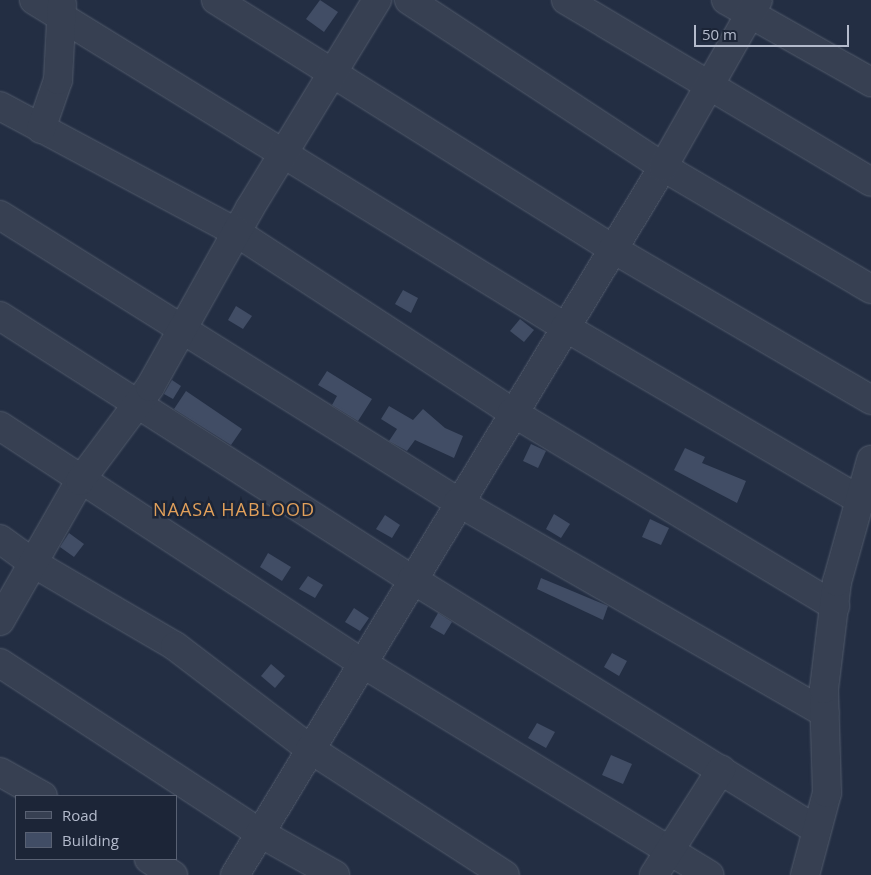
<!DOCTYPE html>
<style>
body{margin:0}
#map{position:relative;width:871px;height:875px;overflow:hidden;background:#232e43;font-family:"Open Sans",sans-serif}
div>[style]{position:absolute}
.building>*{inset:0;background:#414d65}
.roads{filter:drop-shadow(0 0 1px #525b6c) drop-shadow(0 0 1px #525b6c)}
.minor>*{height:28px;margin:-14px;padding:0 14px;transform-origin:14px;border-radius:14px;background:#374052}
span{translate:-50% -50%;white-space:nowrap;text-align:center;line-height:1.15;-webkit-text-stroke:5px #1c2537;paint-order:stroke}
.quarter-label{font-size:18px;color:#e1a05b;letter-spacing:1px}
.legend{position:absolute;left:15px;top:795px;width:162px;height:65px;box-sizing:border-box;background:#1c2537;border:1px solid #596173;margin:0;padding:6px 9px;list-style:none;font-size:15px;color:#b4bbcc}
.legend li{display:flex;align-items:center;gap:10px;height:25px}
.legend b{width:25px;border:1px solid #596173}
.scale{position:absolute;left:694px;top:25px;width:155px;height:22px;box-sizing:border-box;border:2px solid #b4bbcc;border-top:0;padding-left:6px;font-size:15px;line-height:18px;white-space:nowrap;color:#b4bbcc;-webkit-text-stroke:4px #1c2537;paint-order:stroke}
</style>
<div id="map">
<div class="building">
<div style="clip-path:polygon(320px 0,338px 12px,324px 32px,306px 19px)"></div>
<div style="clip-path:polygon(403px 290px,418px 298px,411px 313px,395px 304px)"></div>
<div style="clip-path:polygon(236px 306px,252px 316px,243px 329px,228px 320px)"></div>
<div style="clip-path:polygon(520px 319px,534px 330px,524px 342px,510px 331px)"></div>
<div style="clip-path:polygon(327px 371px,372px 399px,358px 421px,332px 405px,337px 396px,318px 385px)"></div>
<div style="clip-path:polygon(172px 380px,181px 386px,173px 399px,164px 394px)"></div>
<div style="clip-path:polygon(186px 391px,242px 429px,231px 445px,174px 409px)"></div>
<div style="clip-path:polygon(389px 406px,413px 420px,423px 409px,445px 428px,463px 436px,454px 458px,415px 440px,407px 451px,389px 441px,397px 429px,381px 419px)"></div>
<div style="clip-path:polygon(531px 444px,546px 451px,538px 468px,523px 461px)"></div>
<div style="clip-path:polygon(685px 448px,705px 457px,702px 463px,746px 481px,737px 503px,674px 470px)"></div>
<div style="clip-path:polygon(554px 514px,570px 524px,561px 538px,546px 529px)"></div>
<div style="clip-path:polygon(385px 515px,400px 525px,392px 538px,376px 529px)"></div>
<div style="clip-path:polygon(650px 519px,669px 528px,661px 545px,642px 537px)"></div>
<div style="clip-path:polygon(69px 533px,84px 544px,74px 557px,60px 547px)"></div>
<div style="clip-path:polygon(268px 553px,291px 567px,282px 581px,260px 567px)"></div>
<div style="clip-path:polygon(308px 576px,323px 585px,315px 598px,299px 589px)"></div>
<div style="clip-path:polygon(541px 578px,608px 606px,603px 620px,537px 589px)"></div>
<div style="clip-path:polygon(354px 608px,369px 618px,360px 631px,345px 622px)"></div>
<div style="clip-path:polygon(438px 613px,452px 622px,444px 635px,430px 627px)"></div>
<div style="clip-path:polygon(612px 653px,627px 661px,619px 676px,604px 667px)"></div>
<div style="clip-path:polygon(271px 664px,285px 676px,275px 688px,261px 676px)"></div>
<div style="clip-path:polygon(537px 723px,555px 732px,546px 748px,528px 738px)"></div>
<div style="clip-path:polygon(611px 755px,632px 764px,623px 784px,602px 775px)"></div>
</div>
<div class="roads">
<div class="minor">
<div style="left:34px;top:0;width:624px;rotate:31.63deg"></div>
<div style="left:565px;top:327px;width:342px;rotate:30.4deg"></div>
<div style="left:216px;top:0;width:469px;rotate:32.1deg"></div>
<div style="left:613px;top:249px;width:299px;rotate:30.3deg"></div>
<div style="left:409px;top:0;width:304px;rotate:33.3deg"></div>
<div style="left:663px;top:167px;width:241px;rotate:30.4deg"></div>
<div style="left:566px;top:0;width:355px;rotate:30.8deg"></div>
<div style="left:726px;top:0;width:167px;rotate:29.5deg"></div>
<div style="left:0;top:106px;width:268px;rotate:28.1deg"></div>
<div style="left:236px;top:232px;width:330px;rotate:33.1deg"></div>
<div style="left:512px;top:412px;width:377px;rotate:31deg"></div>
<div style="left:41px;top:129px;width:52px;rotate:-70.9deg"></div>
<div style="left:58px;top:80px;width:76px;rotate:-87deg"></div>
<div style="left:0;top:215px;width:540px;rotate:32.07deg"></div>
<div style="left:458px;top:502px;width:423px;rotate:29.9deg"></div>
<div style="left:0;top:316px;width:489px;rotate:32.6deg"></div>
<div style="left:412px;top:579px;width:476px;rotate:31.8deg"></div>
<div style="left:0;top:426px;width:433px;rotate:33.2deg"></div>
<div style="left:362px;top:663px;width:407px;rotate:31.4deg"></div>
<div style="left:0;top:539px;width:41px;rotate:36deg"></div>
<div style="left:33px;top:563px;width:164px;rotate:30.3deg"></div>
<div style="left:175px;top:646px;width:170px;rotate:37.3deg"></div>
<div style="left:310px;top:749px;width:232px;rotate:32.9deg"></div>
<div style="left:0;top:621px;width:161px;rotate:-60.3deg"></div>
<div style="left:80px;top:481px;width:117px;rotate:-53.3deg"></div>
<div style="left:150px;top:387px;width:205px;rotate:-60.8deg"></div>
<div style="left:250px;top:208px;width:244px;rotate:-58.6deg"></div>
<div style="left:0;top:663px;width:311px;rotate:33.2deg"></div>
<div style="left:260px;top:833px;width:86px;rotate:29.2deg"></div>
<div style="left:0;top:772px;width:49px;rotate:29.2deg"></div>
<div style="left:149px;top:859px;width:29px;rotate:34deg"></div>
<div style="left:235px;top:875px;width:827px;rotate:-58.85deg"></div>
<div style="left:663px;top:167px;width:192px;rotate:-60.4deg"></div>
<div style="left:654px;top:875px;width:125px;rotate:-57.5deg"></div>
<div style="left:805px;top:875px;width:85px;rotate:-75deg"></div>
<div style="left:827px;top:793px;width:104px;rotate:-91.7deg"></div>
<div style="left:824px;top:689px;width:108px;rotate:-83.1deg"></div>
<div style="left:837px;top:582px;width:127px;rotate:-74.4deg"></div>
</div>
</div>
<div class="quarter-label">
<span style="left:234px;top:509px">NAASA HABLOOD</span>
</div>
<ul class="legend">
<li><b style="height:6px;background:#374052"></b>Road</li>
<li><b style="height:14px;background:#414d65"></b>Building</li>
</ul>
<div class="scale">50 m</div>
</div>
